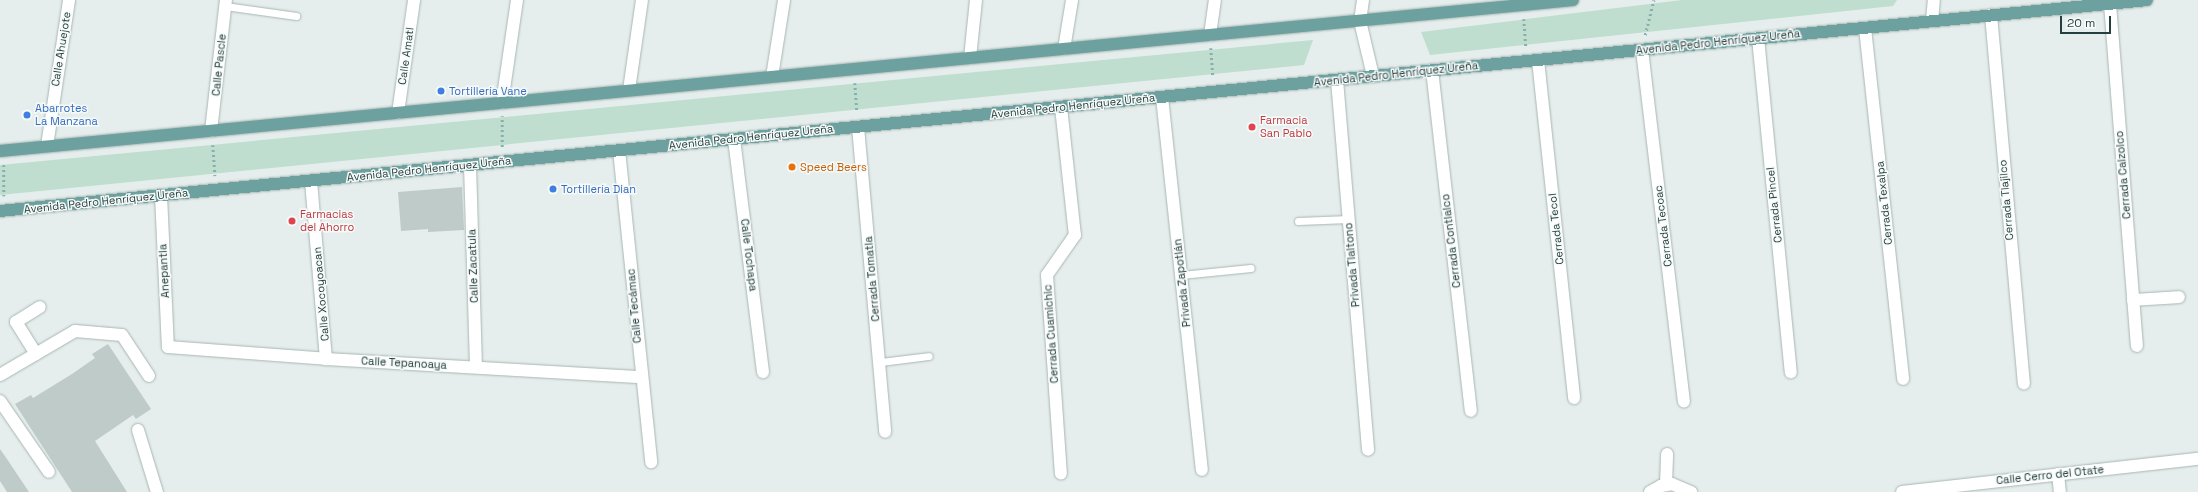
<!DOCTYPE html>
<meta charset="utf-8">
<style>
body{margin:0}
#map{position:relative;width:2198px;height:492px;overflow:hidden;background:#e5eeec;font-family:"Space Grotesk",sans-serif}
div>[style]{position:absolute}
.green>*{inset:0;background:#c0decf}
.building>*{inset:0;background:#becbc9}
.path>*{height:2.5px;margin-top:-1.25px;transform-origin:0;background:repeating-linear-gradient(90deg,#87b0ad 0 2px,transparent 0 5px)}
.roads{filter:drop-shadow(0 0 1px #a8b6b4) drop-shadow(0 0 1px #a8b6b4)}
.service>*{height:7px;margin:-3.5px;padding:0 3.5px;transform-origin:3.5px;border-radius:3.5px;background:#fff}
.minor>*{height:12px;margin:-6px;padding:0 6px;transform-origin:6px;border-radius:6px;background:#fff}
.tertiary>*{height:12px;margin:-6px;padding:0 6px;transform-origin:6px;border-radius:6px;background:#fff}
.primary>*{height:12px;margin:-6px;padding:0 6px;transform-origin:6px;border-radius:6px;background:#6ca1a0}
.dots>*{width:11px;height:11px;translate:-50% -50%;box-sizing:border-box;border:2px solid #f6faf9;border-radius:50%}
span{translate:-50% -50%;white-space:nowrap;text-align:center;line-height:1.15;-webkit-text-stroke:3px #f6faf9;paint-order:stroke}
.street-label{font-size:11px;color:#253f3e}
.shop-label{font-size:11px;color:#366cbe}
.left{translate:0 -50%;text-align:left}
.health-label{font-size:11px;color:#be3a42}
.food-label{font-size:11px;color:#c56008}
.scale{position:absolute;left:2060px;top:16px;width:51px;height:18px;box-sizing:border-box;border:2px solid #253f3e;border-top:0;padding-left:5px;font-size:12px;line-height:14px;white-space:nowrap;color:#253f3e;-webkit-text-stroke:3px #f6faf9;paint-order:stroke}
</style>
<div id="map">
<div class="green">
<div style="clip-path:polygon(1682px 0,1897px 0,1893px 6px,1430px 55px,1421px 32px)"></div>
<div style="clip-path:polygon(1313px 40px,1304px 65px,0 195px,0 165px)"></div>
</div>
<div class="building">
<div style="clip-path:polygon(462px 187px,464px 230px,428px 232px,428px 229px,401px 231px,398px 192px)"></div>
<div style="clip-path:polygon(108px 344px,151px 409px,136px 419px,133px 415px,95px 441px,127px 492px,72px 492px,15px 404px,31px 395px,33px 398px,72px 374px,95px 358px,92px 354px)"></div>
<div style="clip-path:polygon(0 449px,9px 462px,29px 492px,7px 492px,0 481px)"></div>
</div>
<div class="path">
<div style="left:1524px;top:19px;width:27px;rotate:86deg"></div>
<div style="left:1645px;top:35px;width:36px;rotate:-76deg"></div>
<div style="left:1211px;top:48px;width:29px;rotate:86deg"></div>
<div style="left:855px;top:83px;width:29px;rotate:86deg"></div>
<div style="left:213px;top:145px;width:31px;rotate:86deg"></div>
<div style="left:502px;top:147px;width:31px;rotate:-90deg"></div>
<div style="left:4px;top:165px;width:31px;rotate:90deg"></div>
</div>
<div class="roads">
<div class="service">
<div style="left:225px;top:6px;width:72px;rotate:8deg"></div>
<div style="left:1298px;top:221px;width:51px;rotate:-2.2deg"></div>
<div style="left:1181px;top:275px;width:70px;rotate:-5.7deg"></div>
<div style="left:880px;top:362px;width:49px;rotate:-7deg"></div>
</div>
<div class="minor">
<div style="left:2110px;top:4px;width:343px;rotate:85.5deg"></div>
<div style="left:1991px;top:15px;width:370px;rotate:84.9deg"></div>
<div style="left:1932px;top:21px;width:21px;rotate:-85deg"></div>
<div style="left:1865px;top:28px;width:353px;rotate:83.8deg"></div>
<div style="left:1210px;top:35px;width:35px;rotate:-82deg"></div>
<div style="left:1758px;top:38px;width:336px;rotate:84.4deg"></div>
<div style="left:1064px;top:49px;width:50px;rotate:-80.7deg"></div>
<div style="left:1642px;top:50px;width:354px;rotate:83.2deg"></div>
<div style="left:970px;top:58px;width:58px;rotate:-84.1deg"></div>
<div style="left:1538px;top:60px;width:340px;rotate:83.9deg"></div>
<div style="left:1432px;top:70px;width:343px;rotate:83.5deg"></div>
<div style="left:772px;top:77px;width:78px;rotate:-81.1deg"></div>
<div style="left:1337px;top:80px;width:371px;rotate:85.2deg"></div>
<div style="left:629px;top:90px;width:91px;rotate:-81.8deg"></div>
<div style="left:1162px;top:97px;width:375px;rotate:83.9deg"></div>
<div style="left:502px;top:103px;width:104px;rotate:-81.7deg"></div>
<div style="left:1061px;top:107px;width:129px;rotate:83.8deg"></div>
<div style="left:1075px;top:235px;width:49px;rotate:125deg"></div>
<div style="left:1047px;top:275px;width:199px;rotate:86deg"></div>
<div style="left:398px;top:113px;width:114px;rotate:-81.9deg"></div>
<div style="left:858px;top:127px;width:306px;rotate:84.9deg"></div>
<div style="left:211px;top:131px;width:132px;rotate:-83.5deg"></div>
<div style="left:734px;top:139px;width:235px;rotate:82.9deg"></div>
<div style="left:47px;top:146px;width:148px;rotate:-81.4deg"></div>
<div style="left:619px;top:150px;width:314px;rotate:84.1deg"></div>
<div style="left:470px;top:165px;width:202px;rotate:88.3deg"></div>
<div style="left:311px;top:181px;width:179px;rotate:85.2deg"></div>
<div style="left:161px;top:195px;width:152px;rotate:87.4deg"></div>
<div style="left:168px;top:347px;width:158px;rotate:4.3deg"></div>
<div style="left:326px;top:359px;width:316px;rotate:3.3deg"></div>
<div style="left:2133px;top:300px;width:46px;rotate:-3.7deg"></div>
<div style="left:36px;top:354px;width:38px;rotate:-122deg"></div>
<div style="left:16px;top:322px;width:28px;rotate:-32deg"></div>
<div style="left:0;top:375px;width:87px;rotate:-30.4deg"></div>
<div style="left:75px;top:331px;width:47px;rotate:4.9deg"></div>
<div style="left:122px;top:335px;width:49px;rotate:56.6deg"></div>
<div style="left:0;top:401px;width:86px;rotate:55.4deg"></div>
<div style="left:138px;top:430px;width:65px;rotate:73deg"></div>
<div style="left:2058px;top:474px;width:18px;rotate:84deg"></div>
<div style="left:1666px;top:485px;width:31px;rotate:-88deg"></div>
<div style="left:1650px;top:492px;width:13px;rotate:-29deg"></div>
<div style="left:1661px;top:486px;width:11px;rotate:-10deg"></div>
<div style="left:1672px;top:484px;width:21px;rotate:23deg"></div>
<div style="left:1902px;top:492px;width:298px;rotate:-6.4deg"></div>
</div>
<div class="tertiary">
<div style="left:1363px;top:0;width:21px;rotate:98deg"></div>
<div style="left:1360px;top:21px;width:57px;rotate:76.7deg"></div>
</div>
<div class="primary">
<div style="left:0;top:151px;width:1580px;rotate:-5.48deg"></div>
<div style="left:0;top:211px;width:2157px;rotate:-5.61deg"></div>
</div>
</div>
<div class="dots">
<div style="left:441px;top:91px;background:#3f7fe0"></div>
<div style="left:27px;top:115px;background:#3f7fe0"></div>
<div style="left:1252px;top:127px;background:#e0444e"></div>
<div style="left:792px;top:167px;background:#e8710a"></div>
<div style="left:553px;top:189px;background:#3f7fe0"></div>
<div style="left:292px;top:221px;background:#e0444e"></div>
</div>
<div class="street-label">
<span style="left:1718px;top:42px;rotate:-6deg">Avenida Pedro Henríquez Ureña</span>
<span style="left:61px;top:49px;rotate:-81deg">Calle Ahuejote</span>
<span style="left:406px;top:56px;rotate:-82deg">Calle Amatl</span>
<span style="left:219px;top:65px;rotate:-84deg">Calle Pascle</span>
<span style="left:1396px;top:74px;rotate:-6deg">Avenida Pedro Henríquez Ureña</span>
<span style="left:1073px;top:106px;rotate:-6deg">Avenida Pedro Henríquez Ureña</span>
<span style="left:751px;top:137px;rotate:-6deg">Avenida Pedro Henríquez Ureña</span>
<span style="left:429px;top:169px;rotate:-6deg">Avenida Pedro Henríquez Ureña</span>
<span style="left:2123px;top:175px;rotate:-95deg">Cerrada Calzolco</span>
<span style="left:2006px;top:200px;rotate:-95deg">Cerrada Tlajilco</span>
<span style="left:106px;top:201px;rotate:-6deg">Avenida Pedro Henríquez Ureña</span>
<span style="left:1884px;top:203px;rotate:-96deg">Cerrada Texalpa</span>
<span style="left:1774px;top:205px;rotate:-96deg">Cerrada Pincel</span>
<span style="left:1663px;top:226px;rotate:-97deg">Cerrada Tecoac</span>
<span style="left:1556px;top:229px;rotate:-96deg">Cerrada Tecol</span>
<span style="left:1451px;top:241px;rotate:-97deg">Cerrada Contlalco</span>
<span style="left:749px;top:255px;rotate:83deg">Calle Tochapa</span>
<span style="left:1352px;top:265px;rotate:-95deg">Privada Tlaltono</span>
<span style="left:473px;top:266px;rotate:-92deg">Calle Zacatula</span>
<span style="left:164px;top:271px;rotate:-93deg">Anepantla</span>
<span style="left:872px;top:279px;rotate:-95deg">Cerrada Tomatla</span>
<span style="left:1182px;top:283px;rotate:-96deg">Privada Zapotlán</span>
<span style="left:321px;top:294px;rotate:-95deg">Calle Xocoyoacan</span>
<span style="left:634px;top:306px;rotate:-95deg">Calle Tecámac</span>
<span style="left:1051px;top:334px;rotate:-94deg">Cerrada Cuamichic</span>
<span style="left:404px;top:363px;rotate:3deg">Calle Tepanoaya</span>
<span style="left:2050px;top:475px;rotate:-6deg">Calle Cerro del Otate</span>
</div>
<div class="shop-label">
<span class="left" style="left:449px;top:91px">Tortillería Vane</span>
<span class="left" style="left:35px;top:115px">Abarrotes<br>La Manzana</span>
<span class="left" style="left:561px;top:189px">Tortillería Dian</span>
</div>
<div class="health-label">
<span class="left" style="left:1260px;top:127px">Farmacia<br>San Pablo</span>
<span class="left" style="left:300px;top:221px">Farmacias<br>del Ahorro</span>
</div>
<div class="food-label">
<span class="left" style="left:800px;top:167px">Speed Beers</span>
</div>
<div class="scale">20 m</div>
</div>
